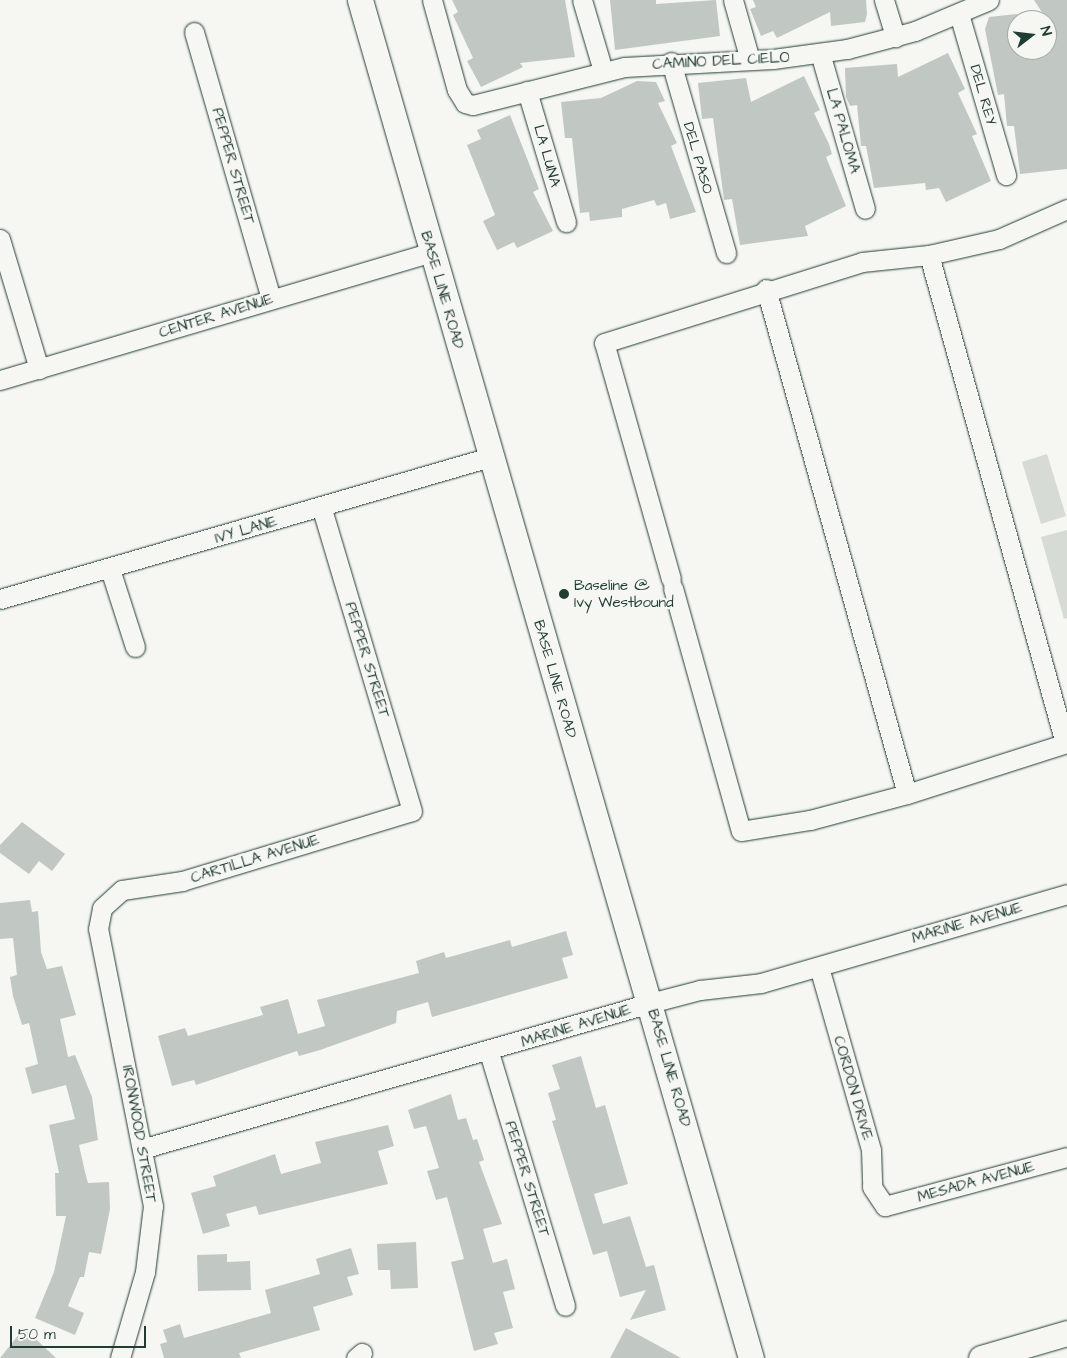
<!DOCTYPE html>
<style>
body{margin:0}
#map{position:relative;width:1067px;height:1358px;overflow:hidden;background:#f6f6f2;font-family:"Architects Daughter",sans-serif}
div>[style]{position:absolute}
.green>*{inset:0;background:#d6dbd6}
.building>*{inset:0;background:#c1c8c3}
.roads{filter:drop-shadow(0 0 1px #1f3d34) drop-shadow(0 0 1px #1f3d34)}
.minor>*{height:19px;margin:-9.5px;padding:0 9.5px;transform-origin:9.5px;border-radius:9.5px;background:#f6f6f2}
.major>*{height:25px;margin:-12.5px;padding:0 12.5px;transform-origin:12.5px;border-radius:12.5px;background:#f6f6f2}
.dots>*{width:14px;height:14px;translate:-50% -50%;box-sizing:border-box;border:2px solid #f6f6f2;border-radius:50%}
span{translate:-50% -50%;white-space:nowrap;text-align:center;line-height:1.15;-webkit-text-stroke:4.5px #f6f6f2;paint-order:stroke}
.street-label{font-size:15px;color:#1f3d34}
.poi-label{font-size:15px;color:#1f3d34}
.left{translate:0 -50%;text-align:left}
.north{position:absolute;left:1007px;top:10px;width:50px;height:50px;box-sizing:border-box;background:#f6f6f2;border:1px solid #a0aca6;border-radius:50%;rotate:74deg;font-size:14px;font-weight:700;line-height:20px;text-align:center;color:#1f3d34}
.north::after{content:'';display:block;margin:auto;width:18px;height:22px;background:#1f3d34;clip-path:polygon(50% 0,100% 100%,50% 72%,0 100%)}
.scale{position:absolute;left:10px;top:1326px;width:136px;height:22px;box-sizing:border-box;border:2px solid #1f3d34;border-top:0;padding-left:6px;font-size:15px;line-height:18px;white-space:nowrap;color:#1f3d34;-webkit-text-stroke:4px #f6f6f2;paint-order:stroke}
</style>
<div id="map">
<div class="green">
<div style="clip-path:polygon(1047px 454px,1066px 516px,1041px 524px,1022px 462px)"></div>
<div style="clip-path:polygon(1067px 530px,1067px 618px,1064px 619px,1041px 537px)"></div>
</div>
<div class="building">
<div style="clip-path:polygon(452px 0,565px 0,575px 57px,520px 63px,523px 67px,481px 87px,467px 61px,473px 58px,453px 15px,458px 12px)"></div>
<div style="clip-path:polygon(610px 0,656px 0,656px 4px,716px 0,720px 36px,615px 50px)"></div>
<div style="clip-path:polygon(753px 0,866px 0,867px 14px,865px 22px,831px 26px,830px 12px,777px 38px,773px 31px,761px 36px,750px 9px,756px 7px)"></div>
<div style="clip-path:polygon(1034px 0,1067px 0,1067px 169px,1020px 174px,1014px 126px,1007px 126px,1004px 94px,998px 95px,985px 29px,989px 17px,1017px 14px,1017px 53px,1047px 50px,1047px 20px)"></div>
<div style="clip-path:polygon(948px 53px,965px 89px,958px 93px,977px 134px,972px 136px,991px 181px,946px 202px,939px 188px,926px 190px,925px 183px,874px 188px,866px 146px,861px 146px,857px 105px,850px 106px,846px 97px,845px 68px,897px 64px,898px 77px)"></div>
<div style="clip-path:polygon(804px 76px,820px 110px,814px 113px,829px 144px,832px 154px,826px 157px,846px 206px,805px 226px,808px 236px,740px 245px,732px 199px,724px 200px,713px 118px,702px 119px,698px 83px,746px 78px,751px 102px)"></div>
<div style="clip-path:polygon(637px 81px,656px 82px,665px 101px,658px 103px,677px 143px,671px 146px,696px 212px,670px 219px,666px 203px,657px 206px,654px 200px,622px 209px,622px 217px,590px 221px,589px 212px,580px 213px,572px 138px,565px 138px,561px 102px,601px 98px)"></div>
<div style="clip-path:polygon(510px 115px,539px 189px,533px 192px,553px 231px,517px 248px,514px 242px,497px 250px,483px 221px,495px 215px,467px 145px,481px 139px,477px 130px)"></div>
<div style="clip-path:polygon(22px 822px,65px 854px,52px 871px,39px 861px,29px 874px,0 853px,0 845px)"></div>
<div style="clip-path:polygon(30px 900px,32px 912px,38px 911px,41px 952px,47px 969px,62px 966px,76px 1015px,60px 1019px,68px 1057px,75px 1055px,92px 1097px,98px 1140px,79px 1145px,85px 1172px,88px 1183px,109px 1182px,110px 1209px,101px 1254px,89px 1252px,84px 1277px,80px 1277px,68px 1306px,84px 1313px,75px 1335px,35px 1318px,54px 1272px,66px 1216px,56px 1216px,55px 1173px,59px 1173px,49px 1125px,75px 1119px,66px 1085px,32px 1094px,25px 1068px,38px 1064px,29px 1023px,22px 1025px,13px 996px,10px 977px,17px 975px,13px 938px,0 939px,0 903px)"></div>
<div style="clip-path:polygon(566px 931px,573px 955px,562px 958px,568px 978px,432px 1017px,428px 1002px,397px 1011px,396px 1023px,320px 1050px,299px 1056px,297px 1051px,196px 1085px,194px 1080px,172px 1086px,158px 1036px,185px 1028px,188px 1036px,263px 1015px,260px 1007px,288px 999px,298px 1034px,325px 1026px,317px 1000px,419px 973px,416px 961px,444px 952px,446px 958px,510px 940px,512px 947px)"></div>
<div style="clip-path:polygon(581px 1056px,596px 1108px,605px 1105px,628px 1184px,594px 1194px,603px 1224px,630px 1216px,646px 1267px,654px 1265px,666px 1310px,630px 1320px,646px 1290px,620px 1297px,607px 1251px,593px 1255px,552px 1121px,556px 1120px,548px 1093px,560px 1089px,552px 1065px)"></div>
<div style="clip-path:polygon(451px 1094px,458px 1120px,466px 1118px,473px 1140px,477px 1139px,484px 1160px,479px 1162px,502px 1224px,483px 1229px,493px 1263px,507px 1259px,515px 1289px,503px 1292px,513px 1328px,494px 1333px,498px 1344px,474px 1351px,451px 1262px,464px 1259px,447px 1197px,436px 1200px,427px 1171px,439px 1168px,426px 1126px,414px 1129px,408px 1110px)"></div>
<div style="clip-path:polygon(388px 1125px,394px 1146px,378px 1151px,388px 1184px,259px 1215px,256px 1206px,226px 1214px,230px 1226px,203px 1234px,191px 1193px,216px 1186px,213px 1176px,275px 1154px,281px 1174px,321px 1163px,315px 1142px)"></div>
<div style="clip-path:polygon(416px 1242px,418px 1288px,391px 1289px,390px 1270px,378px 1270px,377px 1244px)"></div>
<div style="clip-path:polygon(351px 1248px,359px 1274px,347px 1277px,353px 1295px,313px 1307px,320px 1330px,239px 1353px,241px 1358px,164px 1358px,160px 1344px,167px 1342px,163px 1330px,180px 1324px,184px 1338px,271px 1313px,265px 1290px,320px 1274px,316px 1259px)"></div>
<div style="clip-path:polygon(227px 1254px,227px 1262px,250px 1261px,251px 1290px,198px 1291px,197px 1255px)"></div>
<div style="clip-path:polygon(24px 1328px,56px 1358px,0 1358px)"></div>
<div style="clip-path:polygon(626px 1328px,681px 1358px,610px 1358px)"></div>
</div>
<div class="roads">
<div class="minor">
<div style="left:432px;top:0;width:93px;rotate:74.5deg"></div>
<div style="left:457px;top:90px;width:15px;rotate:58deg"></div>
<div style="left:465px;top:103px;width:8px;rotate:14deg"></div>
<div style="left:473px;top:105px;width:156px;rotate:-14.1deg"></div>
<div style="left:624px;top:67px;width:149px;rotate:-3.1deg"></div>
<div style="left:773px;top:59px;width:75px;rotate:-7.7deg"></div>
<div style="left:847px;top:49px;width:70px;rotate:-14.8deg"></div>
<div style="left:915px;top:31px;width:80px;rotate:-22.7deg"></div>
<div style="left:582px;top:0;width:74px;rotate:73.5deg"></div>
<div style="left:733px;top:0;width:62px;rotate:74.2deg"></div>
<div style="left:884px;top:0;width:39px;rotate:73deg"></div>
<div style="left:959px;top:14px;width:168px;rotate:73.7deg"></div>
<div style="left:194px;top:32px;width:278px;rotate:73.9deg"></div>
<div style="left:820px;top:53px;width:162px;rotate:73.9deg"></div>
<div style="left:671px;top:62px;width:199px;rotate:73.9deg"></div>
<div style="left:527px;top:91px;width:137px;rotate:73.4deg"></div>
<div style="left:0;top:239px;width:136px;rotate:73.3deg"></div>
<div style="left:929px;top:255px;width:507px;rotate:74.43deg"></div>
<div style="left:766px;top:289px;width:524px;rotate:74.4deg"></div>
<div style="left:0;top:380px;width:451px;rotate:-16.5deg"></div>
<div style="left:110px;top:569px;width:82px;rotate:72.2deg"></div>
<div style="left:671px;top:579px;width:245px;rotate:-105.8deg"></div>
<div style="left:604px;top:343px;width:270px;rotate:-17.4deg"></div>
<div style="left:862px;top:262px;width:67px;rotate:-6deg"></div>
<div style="left:929px;top:255px;width:72px;rotate:-12.9deg"></div>
<div style="left:999px;top:239px;width:74px;rotate:-23.8deg"></div>
<div style="left:673px;top:588px;width:252px;rotate:74.4deg"></div>
<div style="left:741px;top:831px;width:70px;rotate:-9.1deg"></div>
<div style="left:810px;top:820px;width:100px;rotate:-15deg"></div>
<div style="left:907px;top:794px;width:168px;rotate:-17.7deg"></div>
<div style="left:0;top:599px;width:510px;rotate:-16.16deg"></div>
<div style="left:819px;top:967px;width:190px;rotate:74.1deg"></div>
<div style="left:871px;top:1150px;width:37px;rotate:88deg"></div>
<div style="left:872px;top:1187px;width:23px;rotate:56deg"></div>
<div style="left:885px;top:1206px;width:188px;rotate:-15.1deg"></div>
<div style="left:489px;top:1052px;width:265px;rotate:73.3deg"></div>
<div style="left:145px;top:1148px;width:525px;rotate:-16.02deg"></div>
<div style="left:650px;top:1003px;width:52px;rotate:-14.6deg"></div>
<div style="left:700px;top:990px;width:61px;rotate:-6.5deg"></div>
<div style="left:761px;top:983px;width:319px;rotate:-16.2deg"></div>
<div style="left:120px;top:1358px;width:90px;rotate:-73.8deg"></div>
<div style="left:145px;top:1272px;width:66px;rotate:-83.1deg"></div>
<div style="left:153px;top:1206px;width:282px;rotate:-101.2deg"></div>
<div style="left:98px;top:929px;width:21px;rotate:-79deg"></div>
<div style="left:102px;top:908px;width:27px;rotate:-42deg"></div>
<div style="left:122px;top:890px;width:61px;rotate:-8.5deg"></div>
<div style="left:182px;top:881px;width:240px;rotate:-16.9deg"></div>
<div style="left:412px;top:811px;width:315px;rotate:-106.6deg"></div>
<div style="left:356px;top:1358px;width:8px;rotate:-40deg"></div>
</div>
<div class="major">
<div style="left:360px;top:0;width:1413px;rotate:73.94deg"></div>
<div style="left:981px;top:1358px;width:90px;rotate:-16.2deg"></div>
</div>
</div>
<div class="dots">
<div style="left:564px;top:594px;background:#1f3d34"></div>
</div>
<div class="street-label">
<span style="left:721px;top:61px;rotate:-3deg">CAMINO DEL CIELO</span>
<span style="left:983px;top:95px;rotate:74deg">DEL REY</span>
<span style="left:843px;top:131px;rotate:74deg">LA PALOMA</span>
<span style="left:547px;top:156px;rotate:74deg">LA LUNA</span>
<span style="left:698px;top:158px;rotate:74deg">DEL PASO</span>
<span style="left:233px;top:166px;rotate:74deg">PEPPER STREET</span>
<span style="left:442px;top:290px;rotate:74deg">BASE LINE ROAD</span>
<span style="left:216px;top:316px;rotate:-17deg">CENTER AVENUE</span>
<span style="left:246px;top:530px;rotate:-16deg">IVY LANE</span>
<span style="left:367px;top:660px;rotate:73deg">PEPPER STREET</span>
<span style="left:555px;top:679px;rotate:74deg">BASE LINE ROAD</span>
<span style="left:255px;top:859px;rotate:-17deg">CARTILLA AVENUE</span>
<span style="left:967px;top:923px;rotate:-16deg">MARINE AVENUE</span>
<span style="left:576px;top:1026px;rotate:-17deg">MARINE AVENUE</span>
<span style="left:669px;top:1068px;rotate:74deg">BASE LINE ROAD</span>
<span style="left:853px;top:1088px;rotate:74deg">CORDON DRIVE</span>
<span style="left:139px;top:1134px;rotate:80deg">IRONWOOD STREET</span>
<span style="left:527px;top:1179px;rotate:73deg">PEPPER STREET</span>
<span style="left:976px;top:1182px;rotate:-15deg">MESADA AVENUE</span>
</div>
<div class="poi-label">
<span class="left" style="left:574px;top:594px">Baseline @<br>Ivy Westbound</span>
</div>
<div class="north">N</div>
<div class="scale">50 m</div>
</div>
